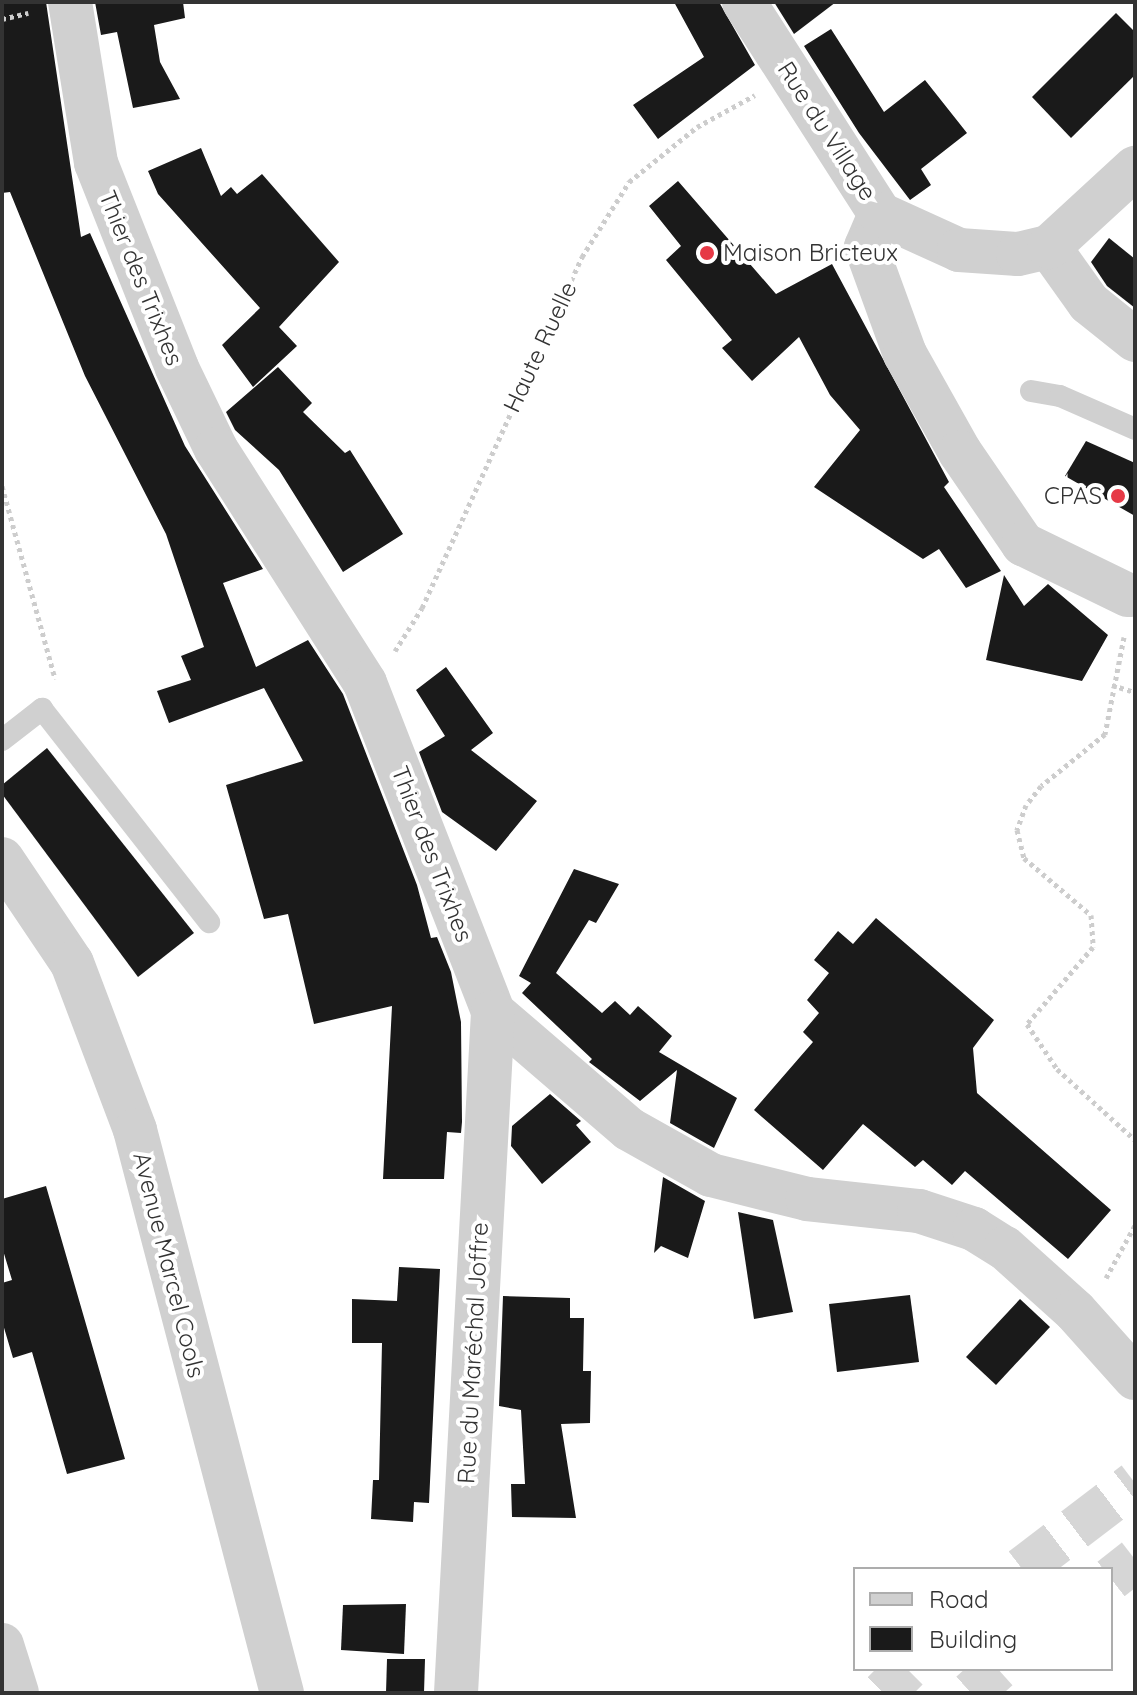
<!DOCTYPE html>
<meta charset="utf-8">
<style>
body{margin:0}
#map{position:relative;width:1137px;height:1695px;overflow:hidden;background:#fff;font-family:Quicksand,sans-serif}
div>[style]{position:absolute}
.building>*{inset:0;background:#1a1a1a}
.secondary-tunnel>*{height:44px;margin-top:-22px;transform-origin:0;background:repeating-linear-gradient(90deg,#d6d6d6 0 44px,transparent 0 66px)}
.path>*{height:5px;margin-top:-2.5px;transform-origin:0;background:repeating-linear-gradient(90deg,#cdcdcd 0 4px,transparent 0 8px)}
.service>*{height:22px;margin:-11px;padding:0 11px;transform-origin:11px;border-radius:11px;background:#d0d0d0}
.minor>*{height:44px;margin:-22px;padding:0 22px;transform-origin:22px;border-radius:22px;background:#d0d0d0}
.tertiary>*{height:44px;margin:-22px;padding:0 22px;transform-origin:22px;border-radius:22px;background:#d0d0d0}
.dots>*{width:22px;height:22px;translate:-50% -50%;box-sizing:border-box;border:4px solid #fff;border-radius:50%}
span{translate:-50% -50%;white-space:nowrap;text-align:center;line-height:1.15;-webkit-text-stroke:8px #fff;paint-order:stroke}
.street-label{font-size:24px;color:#333}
.poi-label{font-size:24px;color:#333}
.left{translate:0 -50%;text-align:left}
.right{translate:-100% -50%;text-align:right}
.frame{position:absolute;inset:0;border:4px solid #333;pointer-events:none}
.legend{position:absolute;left:853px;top:1567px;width:260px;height:104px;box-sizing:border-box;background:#fff;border:2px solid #adadad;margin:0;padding:10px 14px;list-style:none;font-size:24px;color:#333}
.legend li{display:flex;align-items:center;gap:16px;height:40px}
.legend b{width:40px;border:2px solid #adadad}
</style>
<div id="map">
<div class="building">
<div style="clip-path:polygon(2px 2px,46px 2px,81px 237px,90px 233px,185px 446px,263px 569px,223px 583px,256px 667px,308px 640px,343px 694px,417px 885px,431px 938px,437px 937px,451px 972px,461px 1022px,462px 1122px,461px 1133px,447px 1132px,444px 1179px,383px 1179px,392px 1006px,314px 1024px,288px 914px,264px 919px,226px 785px,303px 761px,264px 688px,169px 723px,157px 691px,191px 680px,181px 656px,204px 647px,166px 534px,85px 376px,10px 192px,2px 193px)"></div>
<div style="clip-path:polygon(95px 2px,183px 2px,185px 18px,154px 25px,160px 62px,180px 99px,133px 108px,117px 32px,101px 35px)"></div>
<div style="clip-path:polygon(674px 2px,719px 2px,755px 65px,658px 139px,633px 105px,704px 57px)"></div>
<div style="clip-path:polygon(774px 2px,836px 2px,794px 34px)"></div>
<div style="clip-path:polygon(1116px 13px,1135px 32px,1135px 75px,1071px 138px,1032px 97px)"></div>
<div style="clip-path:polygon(831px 29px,884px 112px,925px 80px,967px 133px,921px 169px,931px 185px,910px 200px,859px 133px,804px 46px)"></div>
<div style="clip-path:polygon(201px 148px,221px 196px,231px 187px,237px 194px,262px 174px,339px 262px,279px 327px,297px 346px,253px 387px,222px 345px,260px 308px,158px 194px,148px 171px)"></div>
<div style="clip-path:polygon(678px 181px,776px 294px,832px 264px,949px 482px,944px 487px,1001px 571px,966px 588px,939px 549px,923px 559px,814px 487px,860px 430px,830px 395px,799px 337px,752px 381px,722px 348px,732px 340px,666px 260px,681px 246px,649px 206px)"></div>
<div style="clip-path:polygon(1109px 238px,1135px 259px,1135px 308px,1107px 286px,1091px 262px)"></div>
<div style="clip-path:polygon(278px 367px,312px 403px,303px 412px,345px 453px,350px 450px,403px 534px,343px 572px,279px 470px,235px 430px,226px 412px)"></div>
<div style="clip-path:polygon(1086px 441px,1135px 463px,1135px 516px,1065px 476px)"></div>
<div style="clip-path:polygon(1004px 575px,1024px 606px,1048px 584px,1108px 635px,1082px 681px,986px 660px)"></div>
<div style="clip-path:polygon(446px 667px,493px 733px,471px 750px,537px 801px,496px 851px,442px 812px,419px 752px,445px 736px,416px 690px)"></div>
<div style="clip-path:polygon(47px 748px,194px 933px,138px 977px,2px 794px,2px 785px)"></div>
<div style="clip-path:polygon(574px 869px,619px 884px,596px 923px,589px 920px,556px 973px,602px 1013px,615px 1001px,630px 1015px,638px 1006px,672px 1036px,659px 1052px,737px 1098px,714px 1148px,670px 1123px,677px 1070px,640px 1101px,589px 1062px,592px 1059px,522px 993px,531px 983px,519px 976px)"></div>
<div style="clip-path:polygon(876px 918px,994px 1020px,973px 1048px,977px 1093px,1111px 1210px,1068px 1259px,965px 1171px,952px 1185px,923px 1160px,915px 1167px,863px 1124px,823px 1170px,754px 1110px,813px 1042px,803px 1032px,819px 1013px,807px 1000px,829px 973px,814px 960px,838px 931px,853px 944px)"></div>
<div style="clip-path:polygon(550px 1094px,581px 1121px,576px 1125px,591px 1142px,542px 1184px,511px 1146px,512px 1126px)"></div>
<div style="clip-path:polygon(663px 1177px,705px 1201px,688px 1258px,661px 1246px,654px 1253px)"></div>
<div style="clip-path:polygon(46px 1186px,125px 1459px,67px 1474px,32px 1352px,13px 1358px,2px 1321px,2px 1283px,12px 1280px,2px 1247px,2px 1199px)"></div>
<div style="clip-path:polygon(738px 1212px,773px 1220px,793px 1312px,754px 1319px)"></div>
<div style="clip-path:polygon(399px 1267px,440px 1269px,429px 1503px,414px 1502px,413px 1522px,371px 1519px,373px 1480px,379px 1480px,382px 1343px,352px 1343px,352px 1299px,397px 1301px)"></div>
<div style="clip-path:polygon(910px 1295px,919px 1362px,837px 1372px,829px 1304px)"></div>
<div style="clip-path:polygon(503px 1296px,570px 1298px,570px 1318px,584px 1318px,583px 1371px,591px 1371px,590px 1423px,561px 1424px,576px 1518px,512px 1517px,511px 1484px,525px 1484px,521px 1410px,499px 1406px)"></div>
<div style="clip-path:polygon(1020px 1299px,1050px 1327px,996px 1385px,966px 1357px)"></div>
<div style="clip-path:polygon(406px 1604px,404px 1654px,341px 1650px,343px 1605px)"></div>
<div style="clip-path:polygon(387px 1659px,425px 1659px,424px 1693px,386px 1693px)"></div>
</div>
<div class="secondary-tunnel">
<div style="left:1022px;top:1569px;width:142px;rotate:-37.3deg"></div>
<div style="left:1111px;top:1579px;width:31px;rotate:-38deg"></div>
<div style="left:883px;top:1693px;width:34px;rotate:-45deg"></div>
<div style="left:971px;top:1693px;width:36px;rotate:-42deg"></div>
</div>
<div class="path">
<div style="left:2px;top:19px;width:27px;rotate:-13deg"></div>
<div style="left:2px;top:486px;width:200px;rotate:74.6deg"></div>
<div style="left:1124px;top:637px;width:99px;rotate:101.1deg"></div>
<div style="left:1105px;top:734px;width:82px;rotate:140.9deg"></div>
<div style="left:1041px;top:786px;width:24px;rotate:128deg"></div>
<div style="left:1026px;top:805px;width:27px;rotate:110deg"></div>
<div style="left:1017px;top:830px;width:29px;rotate:76deg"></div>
<div style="left:1024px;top:858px;width:88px;rotate:40.4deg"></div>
<div style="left:1091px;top:915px;width:32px;rotate:86deg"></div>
<div style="left:1093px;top:947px;width:101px;rotate:130.6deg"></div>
<div style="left:1027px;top:1024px;width:54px;rotate:56.3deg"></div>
<div style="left:1057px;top:1069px;width:105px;rotate:42.3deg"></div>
<div style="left:395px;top:651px;width:51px;rotate:-57.9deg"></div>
<div style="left:422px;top:608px;width:386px;rotate:-65.5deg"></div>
<div style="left:582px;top:257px;width:89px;rotate:-57.9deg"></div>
<div style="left:629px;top:182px;width:87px;rotate:-39deg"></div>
<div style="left:697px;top:127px;width:66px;rotate:-28.9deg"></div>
<div style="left:1112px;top:685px;width:24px;rotate:17deg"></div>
<div style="left:1106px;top:1278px;width:60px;rotate:-61.3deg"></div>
</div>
<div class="service">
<div style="left:1031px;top:391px;width:29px;rotate:10deg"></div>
<div style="left:1060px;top:396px;width:82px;rotate:23.7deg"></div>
<div style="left:2px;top:740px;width:51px;rotate:-37.8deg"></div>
<div style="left:42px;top:709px;width:271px;rotate:51.9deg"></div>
</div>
<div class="minor">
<div style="left:70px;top:2px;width:163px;rotate:80.8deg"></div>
<div style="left:96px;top:163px;width:220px;rotate:68.4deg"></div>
<div style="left:177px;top:368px;width:90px;rotate:64.3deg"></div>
<div style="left:216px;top:449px;width:277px;rotate:57.5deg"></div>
<div style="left:365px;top:683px;width:353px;rotate:68.7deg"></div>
<div style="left:493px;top:1012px;width:179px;rotate:40.7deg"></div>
<div style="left:629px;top:1129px;width:94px;rotate:29.3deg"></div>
<div style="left:711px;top:1175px;width:99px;rotate:14deg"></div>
<div style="left:807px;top:1199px;width:113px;rotate:6.1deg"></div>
<div style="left:919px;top:1211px;width:58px;rotate:18.1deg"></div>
<div style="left:974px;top:1229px;width:36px;rotate:32deg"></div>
<div style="left:1005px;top:1248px;width:94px;rotate:42deg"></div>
<div style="left:1075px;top:1311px;width:90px;rotate:48.2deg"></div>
<div style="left:880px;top:214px;width:36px;rotate:113deg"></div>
<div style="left:866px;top:247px;width:114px;rotate:70deg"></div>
<div style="left:905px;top:354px;width:112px;rotate:60.7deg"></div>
<div style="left:960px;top:452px;width:112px;rotate:55.6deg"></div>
<div style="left:1023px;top:544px;width:117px;rotate:25.9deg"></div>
<div style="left:1049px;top:247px;width:69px;rotate:54.5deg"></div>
<div style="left:1089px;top:303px;width:59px;rotate:38.8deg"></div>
<div style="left:2px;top:1645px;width:50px;rotate:72.6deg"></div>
<div style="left:456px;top:1693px;width:682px;rotate:-86.89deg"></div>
</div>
<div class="tertiary">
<div style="left:744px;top:2px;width:252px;rotate:57.3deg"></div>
<div style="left:880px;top:214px;width:87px;rotate:24.5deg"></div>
<div style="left:959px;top:250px;width:59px;rotate:3.9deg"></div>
<div style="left:1018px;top:254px;width:32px;rotate:-13deg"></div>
<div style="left:1049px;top:247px;width:117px;rotate:-42.6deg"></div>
<div style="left:2px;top:859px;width:125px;rotate:56.1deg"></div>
<div style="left:72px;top:963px;width:178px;rotate:69.3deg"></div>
<div style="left:135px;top:1130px;width:582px;rotate:75.37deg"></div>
</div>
<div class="dots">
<div style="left:707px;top:253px;background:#e63946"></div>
<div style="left:1118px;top:496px;background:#e63946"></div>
</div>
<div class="street-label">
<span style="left:827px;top:131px;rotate:57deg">Rue du Village</span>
<span style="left:141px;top:278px;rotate:68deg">Thier des Trixhes</span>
<span style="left:540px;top:347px;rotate:-65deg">Haute Ruelle</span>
<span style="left:432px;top:854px;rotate:69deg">Thier des Trixhes</span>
<span style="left:169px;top:1265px;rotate:76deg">Avenue Marcel Cools</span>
<span style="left:473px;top:1353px;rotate:-87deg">Rue du Maréchal Joffre</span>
</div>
<div class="poi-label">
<span class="left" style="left:723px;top:253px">Maison Bricteux</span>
<span class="right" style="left:1102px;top:496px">CPAS</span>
</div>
<div class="frame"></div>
<ul class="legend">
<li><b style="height:10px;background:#d0d0d0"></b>Road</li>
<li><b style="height:22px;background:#1a1a1a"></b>Building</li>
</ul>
</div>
